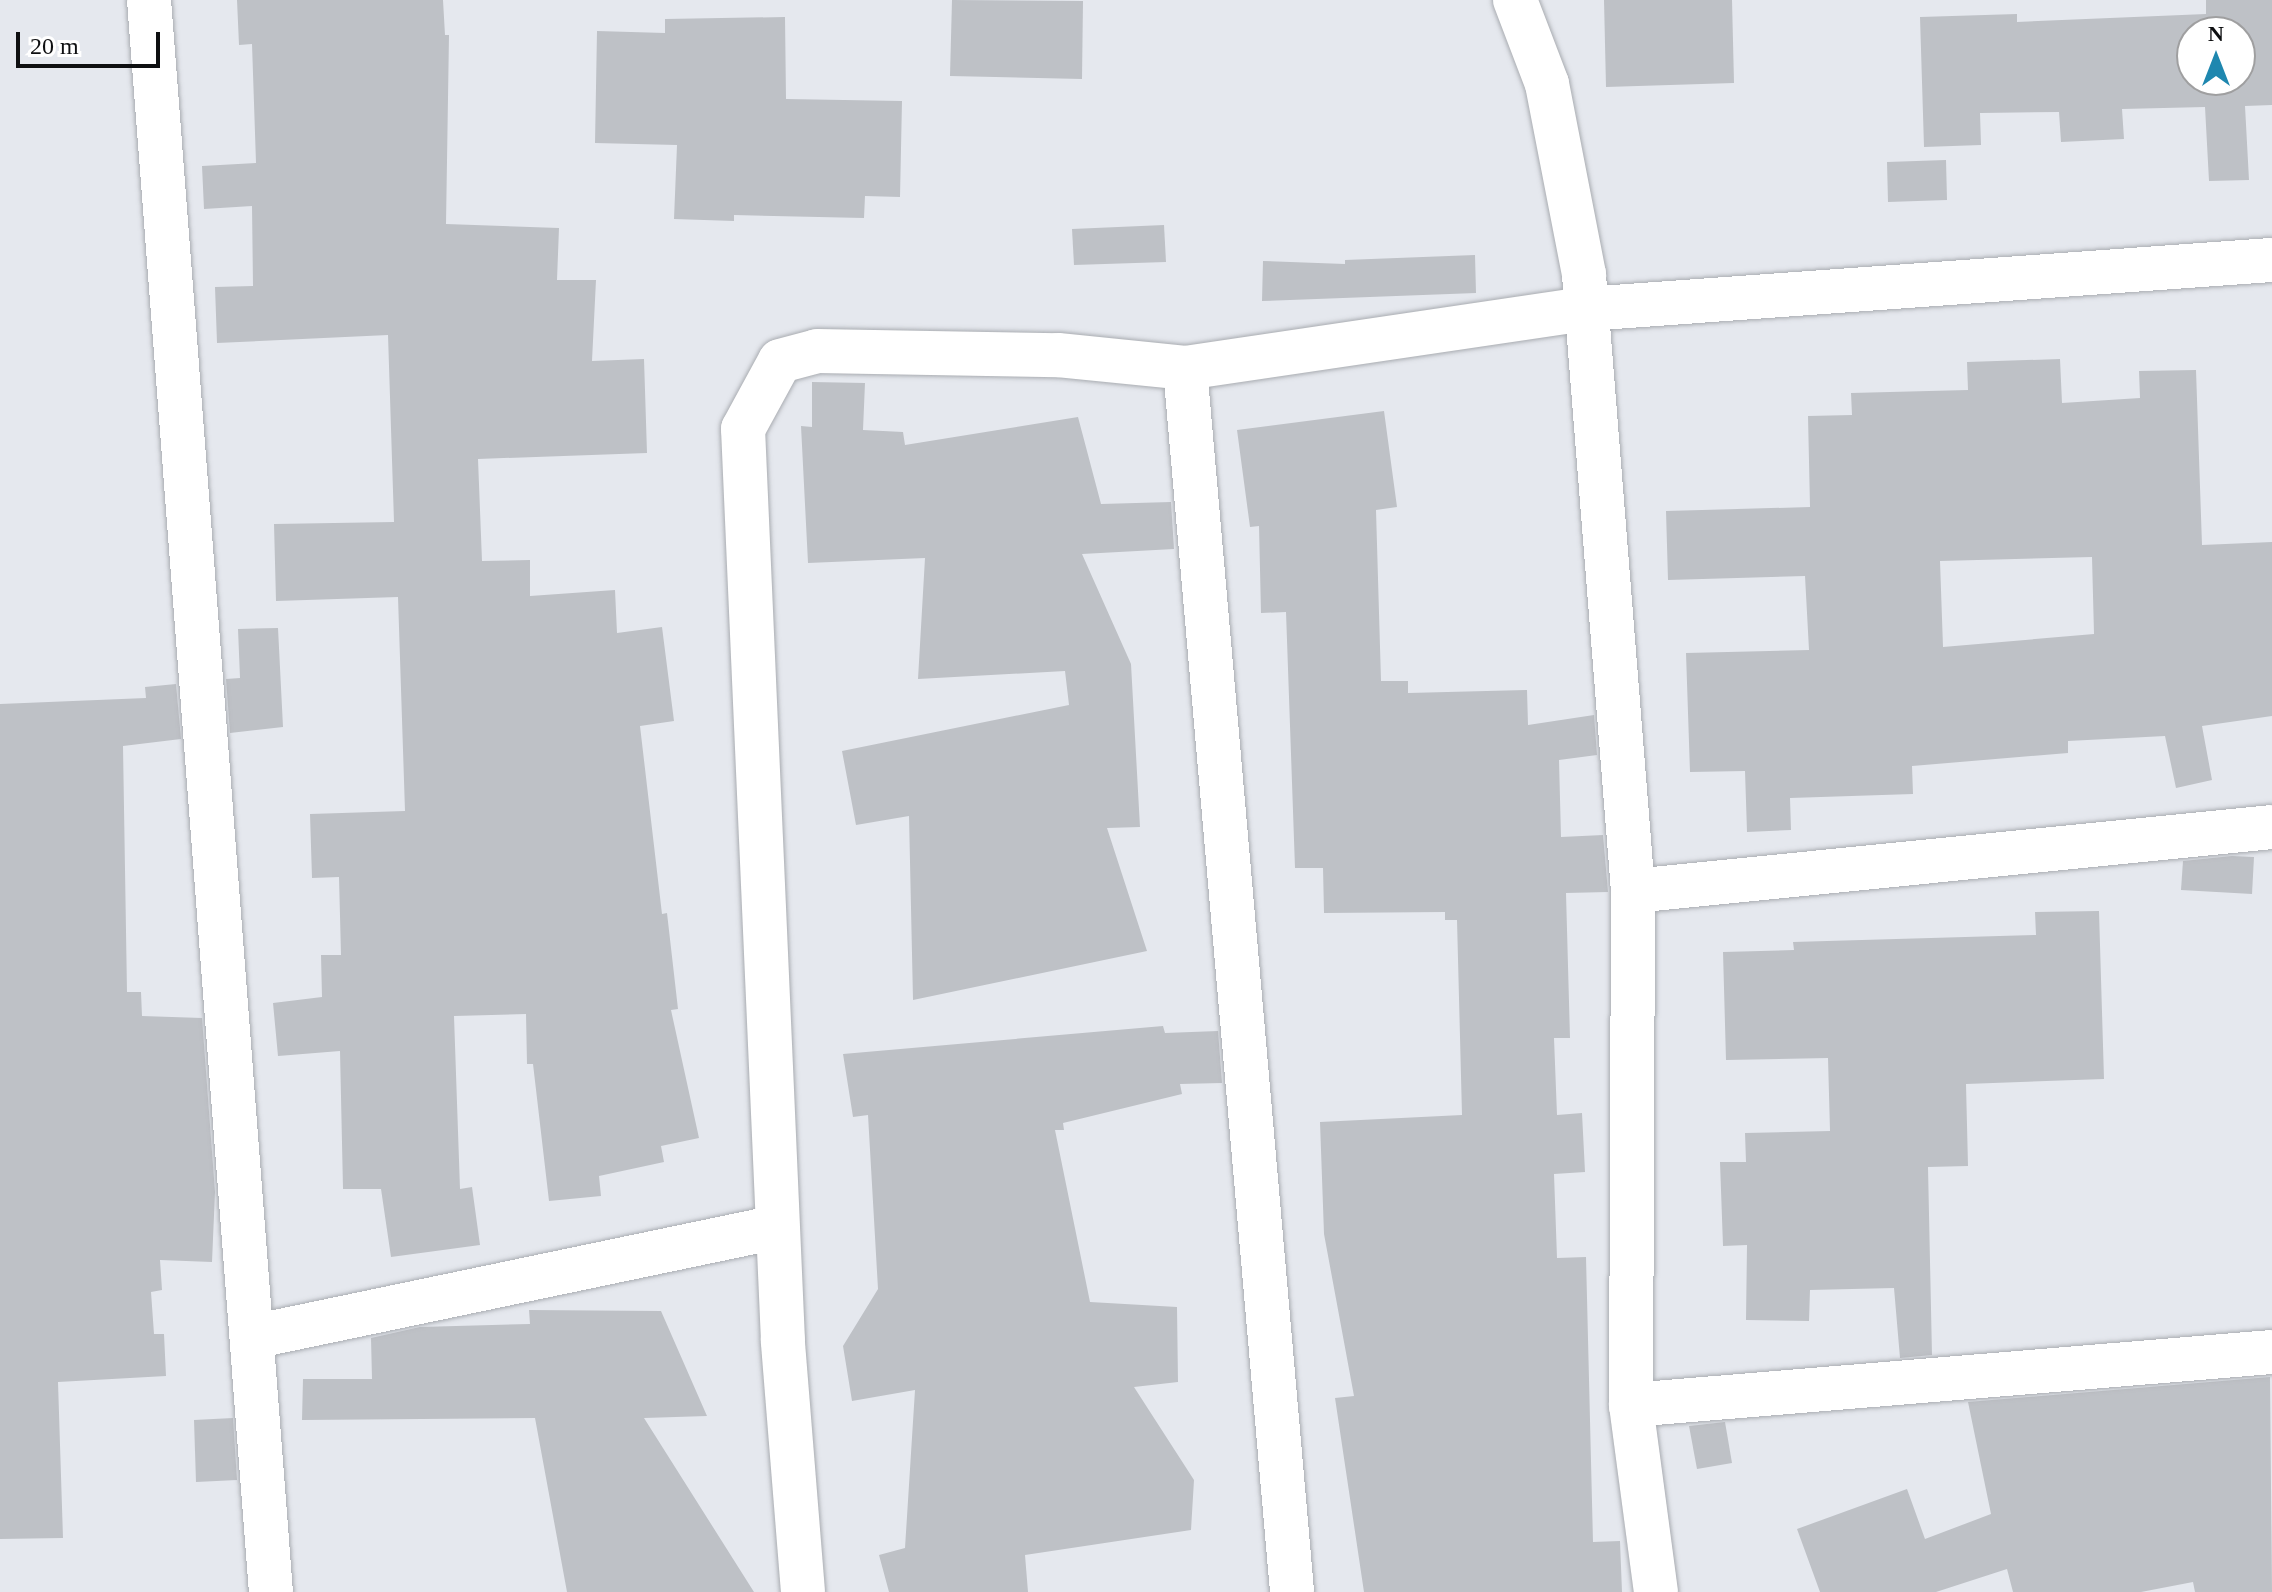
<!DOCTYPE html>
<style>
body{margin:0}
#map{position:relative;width:2272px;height:1592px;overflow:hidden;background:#e5e8ee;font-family:Georgia,serif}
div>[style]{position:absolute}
.building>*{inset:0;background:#bec1c6}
.roads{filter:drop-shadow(0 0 2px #a9acb1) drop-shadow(0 0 2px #a9acb1)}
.street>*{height:44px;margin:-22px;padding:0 22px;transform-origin:22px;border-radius:22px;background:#fff}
span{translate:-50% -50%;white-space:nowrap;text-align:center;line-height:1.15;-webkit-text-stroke:7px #fff;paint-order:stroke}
.north{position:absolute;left:2176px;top:16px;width:80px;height:80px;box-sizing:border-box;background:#fff;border:2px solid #9f9fa0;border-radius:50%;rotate:0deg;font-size:22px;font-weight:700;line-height:32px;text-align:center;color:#0e0f11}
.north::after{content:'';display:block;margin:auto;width:28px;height:36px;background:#1e87af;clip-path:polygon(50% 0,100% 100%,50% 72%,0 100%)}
.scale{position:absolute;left:16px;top:32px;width:144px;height:36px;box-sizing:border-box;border:4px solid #0e0f11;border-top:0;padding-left:10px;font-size:24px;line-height:28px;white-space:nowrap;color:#0e0f11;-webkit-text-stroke:6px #fff;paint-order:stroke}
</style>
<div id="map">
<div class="building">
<div style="clip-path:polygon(237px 0,443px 0,445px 35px,449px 35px,446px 224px,559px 228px,557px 280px,596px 280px,592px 361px,644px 359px,647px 453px,478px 459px,482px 561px,530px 560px,530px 596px,615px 590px,617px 633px,662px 627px,674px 721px,640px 726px,662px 914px,667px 913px,678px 1009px,671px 1010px,699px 1138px,661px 1146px,664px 1162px,599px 1176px,601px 1196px,549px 1201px,533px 1064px,527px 1064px,526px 1014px,454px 1016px,460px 1189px,472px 1187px,480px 1245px,391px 1257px,381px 1189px,343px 1189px,340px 1051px,278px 1056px,273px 1003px,322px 997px,321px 955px,341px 955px,339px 877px,312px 878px,310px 814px,405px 811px,398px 597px,276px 601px,274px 524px,394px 522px,388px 335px,217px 343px,215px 287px,253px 286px,252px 206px,204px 209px,202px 166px,256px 163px,252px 44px,239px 45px)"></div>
<div style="clip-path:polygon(952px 0,1083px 1px,1082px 79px,950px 76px)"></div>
<div style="clip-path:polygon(1604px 0,1732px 0,1734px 83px,1606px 87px)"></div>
<div style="clip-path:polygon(evenodd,2206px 0,2272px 0,2272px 105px,2245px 106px,2249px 180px,2209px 181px,2205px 107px,2122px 109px,2124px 139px,2061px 142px,2059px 112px,1980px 113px,1981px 145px,1924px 147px,1920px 17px,2017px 14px,2017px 22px,2206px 14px,2206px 0,2192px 32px,2240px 32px,2240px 80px,2192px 80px,2192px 32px)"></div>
<div style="clip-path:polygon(785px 17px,786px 99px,902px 101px,900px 197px,865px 196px,864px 218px,734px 215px,734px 221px,674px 219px,677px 145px,595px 143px,597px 31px,665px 33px,665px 19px)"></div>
<div style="clip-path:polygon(1946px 160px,1947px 200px,1888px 202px,1887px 162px)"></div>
<div style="clip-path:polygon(1164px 225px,1166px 262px,1074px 265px,1072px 229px)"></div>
<div style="clip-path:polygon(1475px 255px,1476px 293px,1262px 301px,1263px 261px,1345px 264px,1345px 260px)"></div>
<div style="clip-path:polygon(evenodd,2060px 359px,2062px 403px,2140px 398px,2139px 371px,2196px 370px,2202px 545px,2272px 542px,2272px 716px,2202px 726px,2212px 780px,2176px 788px,2165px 736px,2068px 741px,2068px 753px,1912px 766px,1913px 794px,1790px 798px,1791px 830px,1747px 832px,1745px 771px,1690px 772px,1686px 653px,1809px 650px,1805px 576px,1668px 580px,1666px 511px,1810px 507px,1808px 416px,1852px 415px,1851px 393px,1968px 390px,1967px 362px,2060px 359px,2092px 557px,2094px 634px,1943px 647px,1940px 561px,2092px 557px)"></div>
<div style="clip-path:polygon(812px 382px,865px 383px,863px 430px,903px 432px,905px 445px,1078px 417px,1101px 504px,1171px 502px,1174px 549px,1082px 554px,1131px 664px,1140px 827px,1107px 828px,1147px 951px,913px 1000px,909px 816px,856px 825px,842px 751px,1069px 705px,1065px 671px,918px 679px,925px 558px,808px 563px,801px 426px,812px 427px)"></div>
<div style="clip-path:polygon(1384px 411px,1397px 507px,1376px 510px,1381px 681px,1408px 681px,1408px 693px,1527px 690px,1528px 725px,1594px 715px,1597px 755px,1559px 760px,1561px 837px,1603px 835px,1608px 892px,1566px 893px,1570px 1038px,1554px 1038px,1557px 1115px,1582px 1113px,1585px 1172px,1554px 1174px,1557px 1258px,1586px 1257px,1593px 1542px,1620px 1541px,1622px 1592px,1364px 1592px,1335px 1398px,1354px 1396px,1324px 1234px,1320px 1122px,1462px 1115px,1457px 920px,1445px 920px,1445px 912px,1324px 913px,1323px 868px,1295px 868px,1286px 612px,1261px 613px,1259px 526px,1250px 527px,1237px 430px)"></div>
<div style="clip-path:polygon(278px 628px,283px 727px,230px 733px,226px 679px,240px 678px,238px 629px)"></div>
<div style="clip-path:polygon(176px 684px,181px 739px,123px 746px,127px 992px,141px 992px,142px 1016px,202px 1018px,215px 1192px,212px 1262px,160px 1260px,162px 1290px,151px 1292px,154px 1334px,164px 1334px,166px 1376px,58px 1382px,63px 1538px,0 1539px,0 704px,146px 698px,145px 687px)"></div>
<div style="clip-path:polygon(2232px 856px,2254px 857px,2252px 894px,2181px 890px,2183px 861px)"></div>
<div style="clip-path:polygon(2099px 911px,2104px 1079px,1966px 1084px,1968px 1166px,1928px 1167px,1932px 1355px,1900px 1358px,1894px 1288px,1810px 1290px,1809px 1321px,1746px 1320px,1747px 1245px,1723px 1246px,1720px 1162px,1746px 1162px,1745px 1133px,1830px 1131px,1828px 1058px,1726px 1060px,1723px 952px,1794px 950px,1793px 942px,2036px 935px,2035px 912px)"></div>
<div style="clip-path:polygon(1163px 1026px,1165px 1033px,1218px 1031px,1222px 1083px,1180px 1084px,1182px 1094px,1063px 1123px,1064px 1130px,1055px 1130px,1090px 1302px,1177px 1307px,1178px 1382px,1134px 1387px,1194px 1480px,1191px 1530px,1025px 1555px,1028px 1592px,889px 1592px,879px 1555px,905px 1548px,915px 1390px,852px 1401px,843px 1346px,878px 1289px,868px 1115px,853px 1117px,843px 1054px)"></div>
<div style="clip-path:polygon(529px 1310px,661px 1311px,707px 1416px,644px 1418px,754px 1592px,567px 1592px,535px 1418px,302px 1420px,303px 1379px,372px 1379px,371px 1338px,420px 1327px,530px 1324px)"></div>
<div style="clip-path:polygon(2270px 1377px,2272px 1592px,2195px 1592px,2193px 1582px,2141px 1592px,2013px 1592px,2007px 1569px,1936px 1592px,1820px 1592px,1797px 1529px,1907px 1489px,1925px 1539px,1991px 1514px,1968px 1402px)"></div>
<div style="clip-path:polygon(233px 1418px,237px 1480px,196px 1482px,194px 1420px)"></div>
<div style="clip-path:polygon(1725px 1422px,1732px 1463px,1697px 1469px,1689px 1426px)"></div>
</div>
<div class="roads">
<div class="street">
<div style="left:149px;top:0;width:1597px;rotate:85.62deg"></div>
<div style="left:1515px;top:0;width:90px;rotate:69.1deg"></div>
<div style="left:1547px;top:84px;width:195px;rotate:79deg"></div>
<div style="left:1584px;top:275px;width:618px;rotate:85.45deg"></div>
<div style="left:1633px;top:891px;width:514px;rotate:90.22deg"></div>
<div style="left:1631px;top:1405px;width:189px;rotate:82.4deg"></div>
<div style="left:1185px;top:368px;width:405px;rotate:-8.4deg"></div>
<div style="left:1586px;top:309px;width:688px;rotate:-4.09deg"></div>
<div style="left:1633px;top:891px;width:642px;rotate:-5.72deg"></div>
<div style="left:252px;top:1337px;width:536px;rotate:-11.83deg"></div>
<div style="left:1631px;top:1405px;width:643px;rotate:-4.73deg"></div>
<div style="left:803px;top:1592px;width:252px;rotate:-94.6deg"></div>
<div style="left:783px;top:1341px;width:913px;rotate:-92.51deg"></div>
<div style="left:743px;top:429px;width:77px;rotate:-61.4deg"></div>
<div style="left:780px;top:361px;width:38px;rotate:-15deg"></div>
<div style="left:817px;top:351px;width:241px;rotate:1deg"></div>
<div style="left:1058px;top:355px;width:128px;rotate:5.8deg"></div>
<div style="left:1185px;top:368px;width:1229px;rotate:85deg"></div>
</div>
</div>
<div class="north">N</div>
<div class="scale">20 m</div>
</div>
